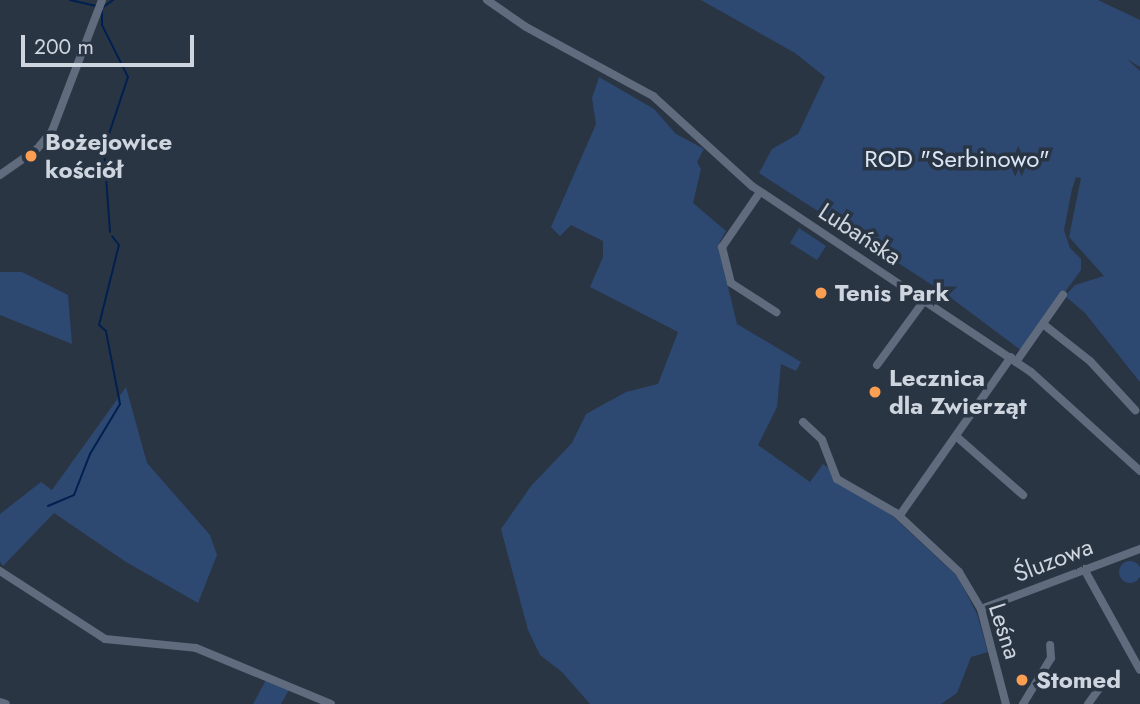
<!DOCTYPE html>
<meta charset="utf-8">
<style>
body{margin:0}
#map{position:relative;width:1140px;height:704px;overflow:hidden;background:#2a3544;font-family:Jost,sans-serif}
div>[style]{position:absolute}
.green>*{inset:0;background:#2d4871}
.round{border-radius:50%}
.stream>*{height:2px;margin:-1px;padding:0 1px;transform-origin:1px;border-radius:1px;background:#002050}
.minor>*{height:8px;margin:-4px;padding:0 4px;transform-origin:4px;border-radius:4px;background:#606c7d}
.dots>*{width:19px;height:19px;translate:-50% -50%;box-sizing:border-box;border:4px solid #2a3544;border-radius:50%}
span{translate:-50% -50%;white-space:nowrap;text-align:center;line-height:1.15;-webkit-text-stroke:7px #2a3544;paint-order:stroke}
.poi-label{font-size:24px;color:#ced5df;font-weight:700}
.left{translate:0 -50%;text-align:left}
.park-label{font-size:24px;color:#dae5f5}
.street-label{font-size:24px;color:#ced5df}
.scale{position:absolute;left:21px;top:35px;width:173px;height:32px;box-sizing:border-box;border:4px solid #ced5df;border-top:0;padding-left:9px;font-size:21px;line-height:24px;white-space:nowrap;color:#ced5df;-webkit-text-stroke:5px #2a3544;paint-order:stroke}
</style>
<div id="map">
<div class="green">
<div style="clip-path:polygon(701px 0,1098px 0,1140px 20px,1140px 67px,1127px 59px,1140px 71px,1140px 382px,1085px 313px,1065px 296px,1075px 285px,1104px 276px,1069px 237px,1081px 178px,1076px 177px,1072px 189px,1064px 230px,1070px 248px,1081px 259px,1081px 270px,1022px 351px,943px 292px,759px 173px,772px 149px,798px 134px,825px 77px,795px 53px)"></div>
<div style="clip-path:polygon(599px 77px,654px 109px,676px 134px,704px 149px,697px 162px,701px 169px,693px 203px,726px 231px,718px 245px,737px 324px,801px 362px,796px 371px,781px 364px,777px 407px,758px 445px,810px 482px,823px 464px,884px 508px,958px 577px,977px 614px,988px 652px,971px 657px,957px 693px,941px 704px,590px 704px,562px 672px,540px 655px,528px 630px,501px 529px,531px 486px,572px 443px,586px 414px,626px 392px,658px 384px,678px 332px,590px 287px,603px 257px,603px 241px,571px 225px,560px 236px,551px 227px,596px 124px,592px 98px)"></div>
<div style="clip-path:polygon(799px 228px,826px 246px,817px 260px,790px 243px)"></div>
<div style="clip-path:polygon(0 272px,22px 272px,68px 295px,72px 344px,0 315px)"></div>
<div style="clip-path:polygon(126px 387px,147px 463px,210px 535px,217px 555px,198px 603px,126px 562px,54px 513px,3px 566px,0 562px,0 514px,41px 482px,52px 490px)"></div>
<div class="round" style="left:1119px;top:561px;width:22px;height:22px"></div>
<div style="clip-path:polygon(266px 680px,289px 690px,281px 704px,253px 704px)"></div>
</div>
<div class="stream">
<div style="left:70px;top:0;width:26px;rotate:13deg"></div>
<div style="left:110px;top:232px;width:83px;rotate:-94.1deg"></div>
<div style="left:104px;top:149px;width:76px;rotate:-71.6deg"></div>
<div style="left:128px;top:77px;width:58px;rotate:-116.6deg"></div>
<div style="left:102px;top:25px;width:17px;rotate:-90deg"></div>
<div style="left:102px;top:8px;width:14px;rotate:-36deg"></div>
<div style="left:48px;top:506px;width:28px;rotate:-23deg"></div>
<div style="left:74px;top:495px;width:44px;rotate:-68.7deg"></div>
<div style="left:90px;top:454px;width:58px;rotate:-59deg"></div>
<div style="left:120px;top:404px;width:74px;rotate:-100.9deg"></div>
<div style="left:106px;top:331px;width:9px;rotate:-139deg"></div>
<div style="left:99px;top:325px;width:82px;rotate:-76deg"></div>
<div style="left:119px;top:245px;width:11px;rotate:-128deg"></div>
</div>
<div class="minor">
<div style="left:487px;top:0;width:47px;rotate:34.7deg"></div>
<div style="left:526px;top:27px;width:145px;rotate:28.5deg"></div>
<div style="left:653px;top:96px;width:134px;rotate:42.3deg"></div>
<div style="left:752px;top:186px;width:335px;rotate:33.7deg"></div>
<div style="left:1031px;top:372px;width:147px;rotate:42.2deg"></div>
<div style="left:0;top:175px;width:45px;rotate:-35.1deg"></div>
<div style="left:37px;top:149px;width:23px;rotate:-50deg"></div>
<div style="left:52px;top:131px;width:140px;rotate:-69.1deg"></div>
<div style="left:760px;top:192px;width:67px;rotate:124.6deg"></div>
<div style="left:722px;top:247px;width:37px;rotate:76deg"></div>
<div style="left:731px;top:283px;width:54px;rotate:32.8deg"></div>
<div style="left:1043px;top:324px;width:60px;rotate:38.2deg"></div>
<div style="left:1090px;top:361px;width:67px;rotate:47.4deg"></div>
<div style="left:1016px;top:362px;width:82px;rotate:-55deg"></div>
<div style="left:877px;top:365px;width:83px;rotate:-53.8deg"></div>
<div style="left:803px;top:422px;width:26px;rotate:43deg"></div>
<div style="left:822px;top:440px;width:42px;rotate:69deg"></div>
<div style="left:837px;top:479px;width:68px;rotate:30deg"></div>
<div style="left:896px;top:513px;width:86px;rotate:43.1deg"></div>
<div style="left:959px;top:572px;width:43px;rotate:59.3deg"></div>
<div style="left:981px;top:609px;width:98px;rotate:75.3deg"></div>
<div style="left:957px;top:437px;width:88px;rotate:41.3deg"></div>
<div style="left:900px;top:515px;width:193px;rotate:-54.9deg"></div>
<div style="left:1084px;top:569px;width:115px;rotate:61deg"></div>
<div style="left:0;top:571px;width:125px;rotate:32.9deg"></div>
<div style="left:105px;top:639px;width:91px;rotate:5.6deg"></div>
<div style="left:196px;top:648px;width:146px;rotate:22.5deg"></div>
<div style="left:981px;top:609px;width:170px;rotate:-20.7deg"></div>
<div style="left:0;top:702px;width:6px;rotate:18deg"></div>
<div style="left:1023px;top:704px;width:54px;rotate:-58.7deg"></div>
<div style="left:1051px;top:658px;width:13px;rotate:-94deg"></div>
<div style="left:1088px;top:704px;width:26px;rotate:-54deg"></div>
</div>
<div class="dots">
<div style="left:31px;top:156px;background:#fb9e51"></div>
<div style="left:821px;top:293px;background:#fb9e51"></div>
<div style="left:875px;top:392px;background:#fb9e51"></div>
<div style="left:1022px;top:680px;background:#fb9e51"></div>
</div>
<div class="poi-label">
<span class="left" style="left:45px;top:156px">Bożejowice<br>kościół</span>
<span class="left" style="left:835px;top:293px">Tenis Park</span>
<span class="left" style="left:889px;top:392px">Lecznica<br>dla Zwierząt</span>
<span class="left" style="left:1036px;top:680px">Stomed</span>
</div>
<div class="park-label">
<span style="left:957px;top:159px">ROD "Serbinowo"</span>
</div>
<div class="street-label">
<span style="left:860px;top:234px;rotate:33deg">Lubańska</span>
<span style="left:1053px;top:560px;rotate:-21deg">Śluzowa</span>
<span style="left:1005px;top:631px;rotate:72deg">Leśna</span>
</div>
<div class="scale">200 m</div>
</div>
